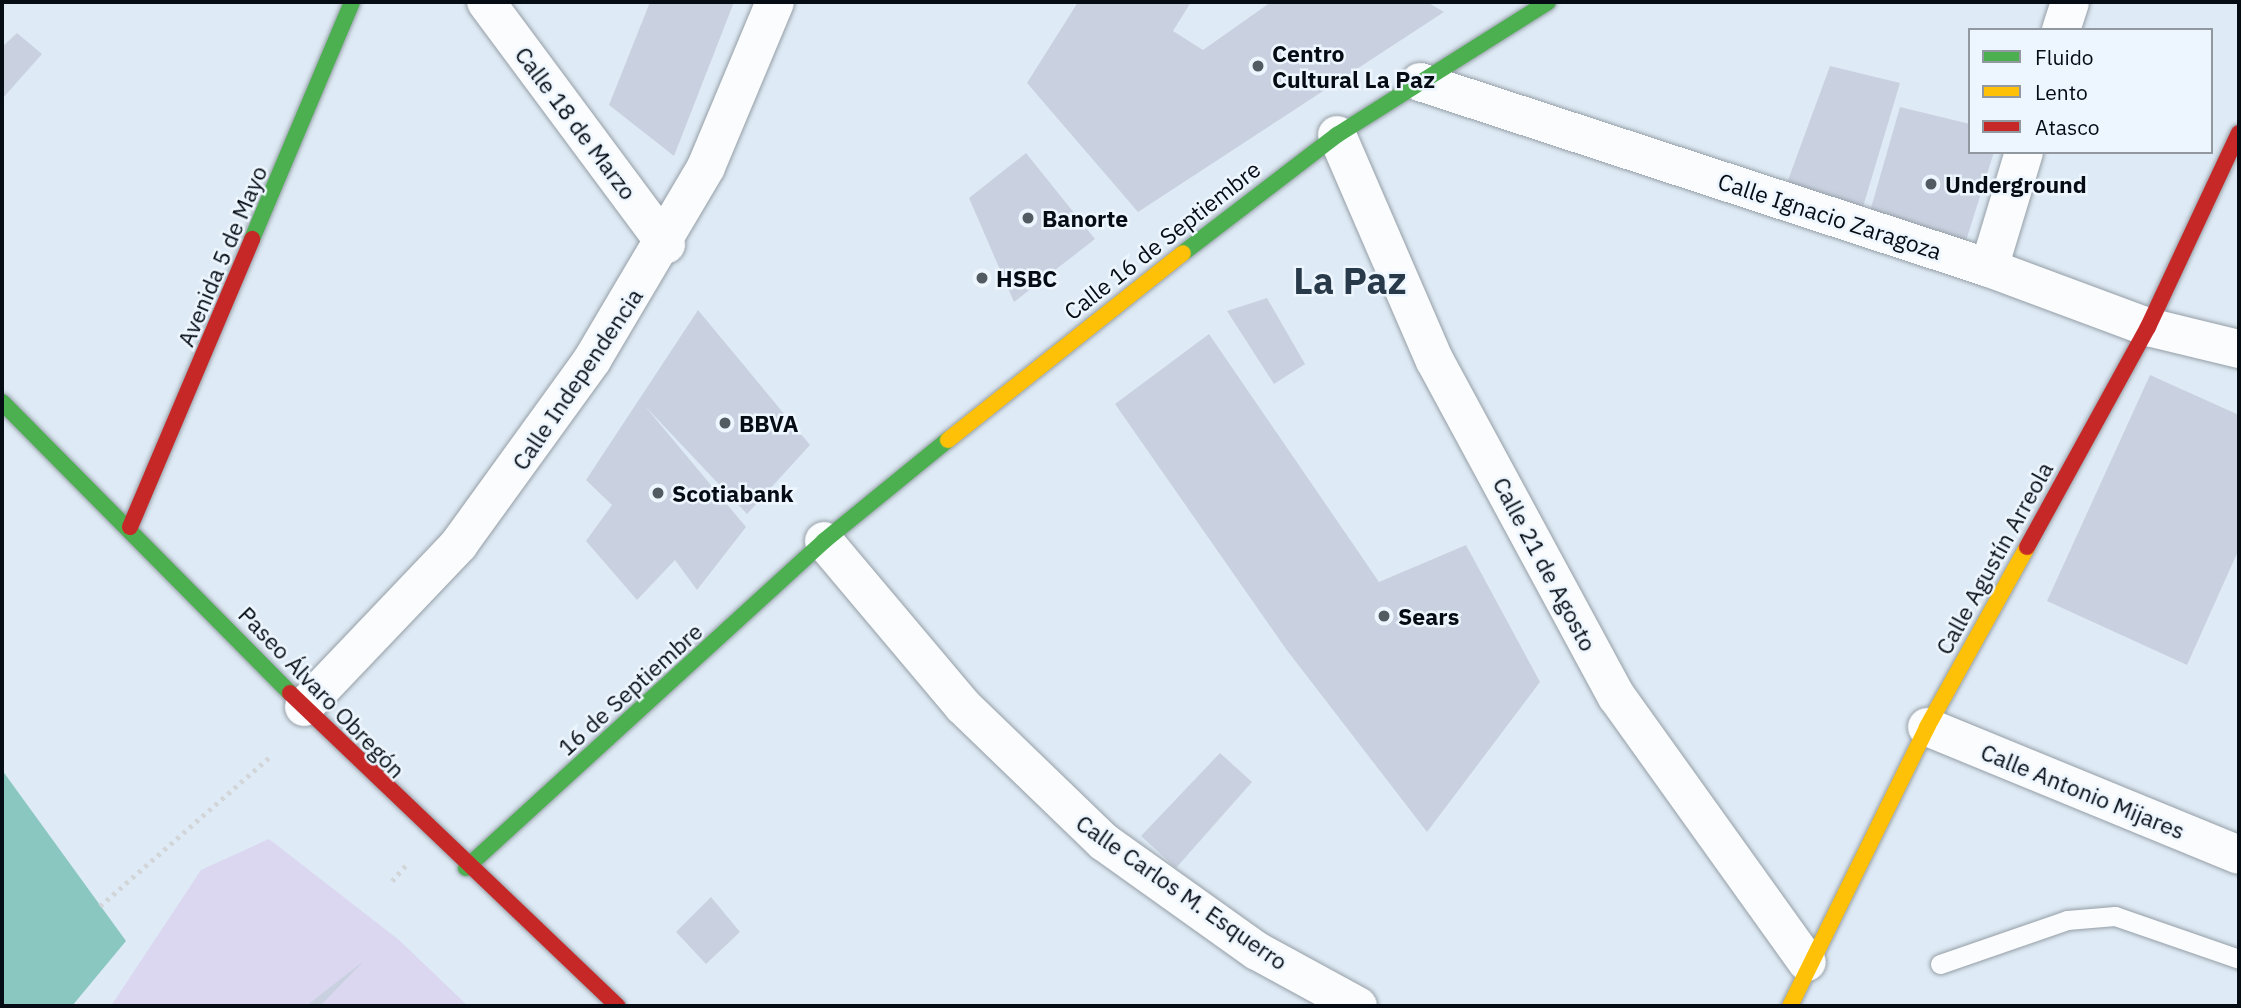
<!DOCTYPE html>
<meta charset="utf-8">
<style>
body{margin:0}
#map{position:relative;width:2241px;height:1008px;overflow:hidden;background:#deeaf5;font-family:"IBM Plex Sans",sans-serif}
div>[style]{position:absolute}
.green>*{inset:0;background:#dbd7f1}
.water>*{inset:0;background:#8ac7c0}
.building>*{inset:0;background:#c9d1e0}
.path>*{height:4.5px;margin-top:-2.25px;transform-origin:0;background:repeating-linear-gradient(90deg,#d2d6d9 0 3.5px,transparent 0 8.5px)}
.roads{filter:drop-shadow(0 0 2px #959ea6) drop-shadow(0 0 2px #959ea6)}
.lane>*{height:19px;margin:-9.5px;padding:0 9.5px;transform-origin:9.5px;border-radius:9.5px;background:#fafcfe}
.street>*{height:38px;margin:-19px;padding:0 19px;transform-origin:19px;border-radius:19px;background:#fafcfe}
.fast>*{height:16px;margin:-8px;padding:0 8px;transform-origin:8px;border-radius:8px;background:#4caf50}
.slow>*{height:16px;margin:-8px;padding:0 8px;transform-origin:8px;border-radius:8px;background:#ffc107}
.jam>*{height:16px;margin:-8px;padding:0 8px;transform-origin:8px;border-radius:8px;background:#c62828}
.dots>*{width:19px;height:19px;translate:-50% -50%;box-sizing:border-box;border:4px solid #edf6fe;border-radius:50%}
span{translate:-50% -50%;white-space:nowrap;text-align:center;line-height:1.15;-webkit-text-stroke:5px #edf6fe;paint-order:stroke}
.poi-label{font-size:23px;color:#060c13;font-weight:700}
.left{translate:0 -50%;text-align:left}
.street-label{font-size:23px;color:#060c13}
.town-label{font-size:37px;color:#283a49;font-weight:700}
.frame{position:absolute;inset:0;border:4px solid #060c13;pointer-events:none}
.legend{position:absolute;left:1968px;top:28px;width:245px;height:126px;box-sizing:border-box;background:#edf6fe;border:2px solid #9198a0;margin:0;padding:9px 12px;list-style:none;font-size:21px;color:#060c13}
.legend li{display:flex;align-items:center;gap:14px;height:35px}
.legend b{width:35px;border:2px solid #9198a0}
</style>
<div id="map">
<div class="green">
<div style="clip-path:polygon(269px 839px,399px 940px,468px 1006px,111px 1006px,201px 870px)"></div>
</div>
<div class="water">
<div style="clip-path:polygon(2px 770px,126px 941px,72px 1006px,2px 1006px)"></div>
</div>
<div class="building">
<div style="clip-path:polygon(650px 2px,734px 2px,674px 156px,609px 105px)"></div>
<div style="clip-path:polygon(1078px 2px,1191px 2px,1173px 31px,1203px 50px,1271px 2px,1427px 2px,1444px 12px,1138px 212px,1027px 83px)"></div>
<div style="clip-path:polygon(17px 33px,42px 54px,2px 99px,2px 47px)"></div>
<div style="clip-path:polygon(1830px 66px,1900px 83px,1860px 217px,1784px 191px)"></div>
<div style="clip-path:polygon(1900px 107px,1970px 124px,1970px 152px,1994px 152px,1964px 247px,1869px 215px)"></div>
<div style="clip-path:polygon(1026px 153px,1095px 239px,1014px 302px,969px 198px)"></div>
<div style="clip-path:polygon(1267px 298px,1305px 364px,1274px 384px,1227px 311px)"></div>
<div style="clip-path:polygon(698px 310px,810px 445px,747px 514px,644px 405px,746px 527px,697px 590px,675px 560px,637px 600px,586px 541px,612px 505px,586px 480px)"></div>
<div style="clip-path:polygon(1209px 334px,1379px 582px,1466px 545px,1540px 682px,1427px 832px,1286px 649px,1115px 404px)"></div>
<div style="clip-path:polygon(2150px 375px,2239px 415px,2239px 549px,2187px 665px,2047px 601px)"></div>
<div style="clip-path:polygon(1220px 753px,1252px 782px,1176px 868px,1141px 836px)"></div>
<div style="clip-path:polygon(711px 897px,740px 932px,706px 964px,676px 932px)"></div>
<div style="clip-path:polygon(365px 960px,320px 1006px,306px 1006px)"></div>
</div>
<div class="path">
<div style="left:392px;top:881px;width:23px;rotate:-49deg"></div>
<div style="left:100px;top:906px;width:227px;rotate:-41.3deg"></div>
</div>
<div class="roads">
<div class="lane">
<div style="left:1940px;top:964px;width:134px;rotate:-19.1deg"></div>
<div style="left:2067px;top:920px;width:48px;rotate:-4.8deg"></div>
<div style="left:2115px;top:916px;width:131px;rotate:19.1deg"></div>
</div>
<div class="street">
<div style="left:486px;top:2px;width:302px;rotate:53.4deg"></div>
<div style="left:2061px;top:30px;width:29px;rotate:-72deg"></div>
<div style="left:1420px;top:82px;width:599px;rotate:18.1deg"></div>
<div style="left:1989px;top:268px;width:170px;rotate:20.4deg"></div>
<div style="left:2148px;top:327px;width:94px;rotate:13.6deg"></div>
<div style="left:1337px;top:135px;width:246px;rotate:66.6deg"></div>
<div style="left:1435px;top:361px;width:382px;rotate:61.6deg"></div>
<div style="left:1617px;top:697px;width:326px;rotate:54.4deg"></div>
<div style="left:1989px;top:268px;width:121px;rotate:-73.2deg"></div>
<div style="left:824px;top:541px;width:216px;rotate:49.9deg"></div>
<div style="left:963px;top:706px;width:196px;rotate:44deg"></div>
<div style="left:1104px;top:842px;width:188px;rotate:35.5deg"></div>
<div style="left:1257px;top:951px;width:115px;rotate:28.6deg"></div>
<div style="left:304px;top:707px;width:225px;rotate:-46.4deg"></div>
<div style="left:459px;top:544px;width:227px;rotate:-54.1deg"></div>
<div style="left:592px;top:360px;width:224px;rotate:-59.4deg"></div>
<div style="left:706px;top:167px;width:179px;rotate:-67.3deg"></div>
<div style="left:1927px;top:727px;width:337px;rotate:22.3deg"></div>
</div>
<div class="fast">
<div style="left:252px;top:239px;width:257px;rotate:-67.1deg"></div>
<div style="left:1183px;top:253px;width:194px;rotate:-37.5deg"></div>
<div style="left:1337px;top:135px;width:249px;rotate:-32.2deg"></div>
<div style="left:2px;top:402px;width:409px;rotate:45.3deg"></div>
<div style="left:466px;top:868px;width:485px;rotate:-42.4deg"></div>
<div style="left:824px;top:541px;width:160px;rotate:-39.2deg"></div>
</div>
<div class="slow">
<div style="left:948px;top:440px;width:300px;rotate:-38.5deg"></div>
<div style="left:1790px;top:1006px;width:311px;rotate:-63.8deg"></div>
<div style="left:1927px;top:727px;width:206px;rotate:-60.9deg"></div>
</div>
<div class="jam">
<div style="left:130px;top:527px;width:313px;rotate:-67deg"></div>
<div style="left:2027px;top:547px;width:251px;rotate:-61.2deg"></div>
<div style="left:2148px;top:327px;width:214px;rotate:-64.9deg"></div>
<div style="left:290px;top:693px;width:453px;rotate:43.7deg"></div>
</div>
</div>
<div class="dots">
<div style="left:1258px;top:66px;background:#525a62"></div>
<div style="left:1931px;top:184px;background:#525a62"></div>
<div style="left:1028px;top:218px;background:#525a62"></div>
<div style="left:982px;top:278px;background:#525a62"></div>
<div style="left:725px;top:423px;background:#525a62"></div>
<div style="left:658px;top:493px;background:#525a62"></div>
<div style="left:1384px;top:616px;background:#525a62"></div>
</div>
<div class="poi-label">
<span class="left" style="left:1272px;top:66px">Centro<br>Cultural La Paz</span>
<span class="left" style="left:1945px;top:184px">Underground</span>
<span class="left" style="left:1042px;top:218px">Banorte</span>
<span class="left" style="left:996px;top:278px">HSBC</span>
<span class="left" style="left:739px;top:423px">BBVA</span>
<span class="left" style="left:672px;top:493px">Scotiabank</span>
<span class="left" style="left:1398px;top:616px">Sears</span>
</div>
<div class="street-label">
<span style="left:576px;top:123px;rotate:53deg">Calle 18 de Marzo</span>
<span style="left:1830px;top:216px;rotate:18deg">Calle Ignacio Zaragoza</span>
<span style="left:1162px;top:240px;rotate:-38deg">Calle 16 de Septiembre</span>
<span style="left:222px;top:256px;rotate:-67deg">Avenida 5 de Mayo</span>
<span style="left:577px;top:379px;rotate:-56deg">Calle Independencia</span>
<span style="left:1994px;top:558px;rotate:-61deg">Calle Agustín Arreola</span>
<span style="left:1545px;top:564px;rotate:62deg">Calle 21 de Agosto</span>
<span style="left:630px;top:689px;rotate:-42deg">16 de Septiembre</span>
<span style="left:322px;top:692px;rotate:46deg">Paseo Álvaro Obregón</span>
<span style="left:2083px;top:791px;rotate:22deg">Calle Antonio Mijares</span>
<span style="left:1182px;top:892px;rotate:35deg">Calle Carlos M. Esquerro</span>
</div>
<div class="town-label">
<span style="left:1350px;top:280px">La Paz</span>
</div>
<div class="frame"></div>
<ul class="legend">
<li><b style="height:9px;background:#4caf50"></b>Fluido</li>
<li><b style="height:9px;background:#ffc107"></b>Lento</li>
<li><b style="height:9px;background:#c62828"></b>Atasco</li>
</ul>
</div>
